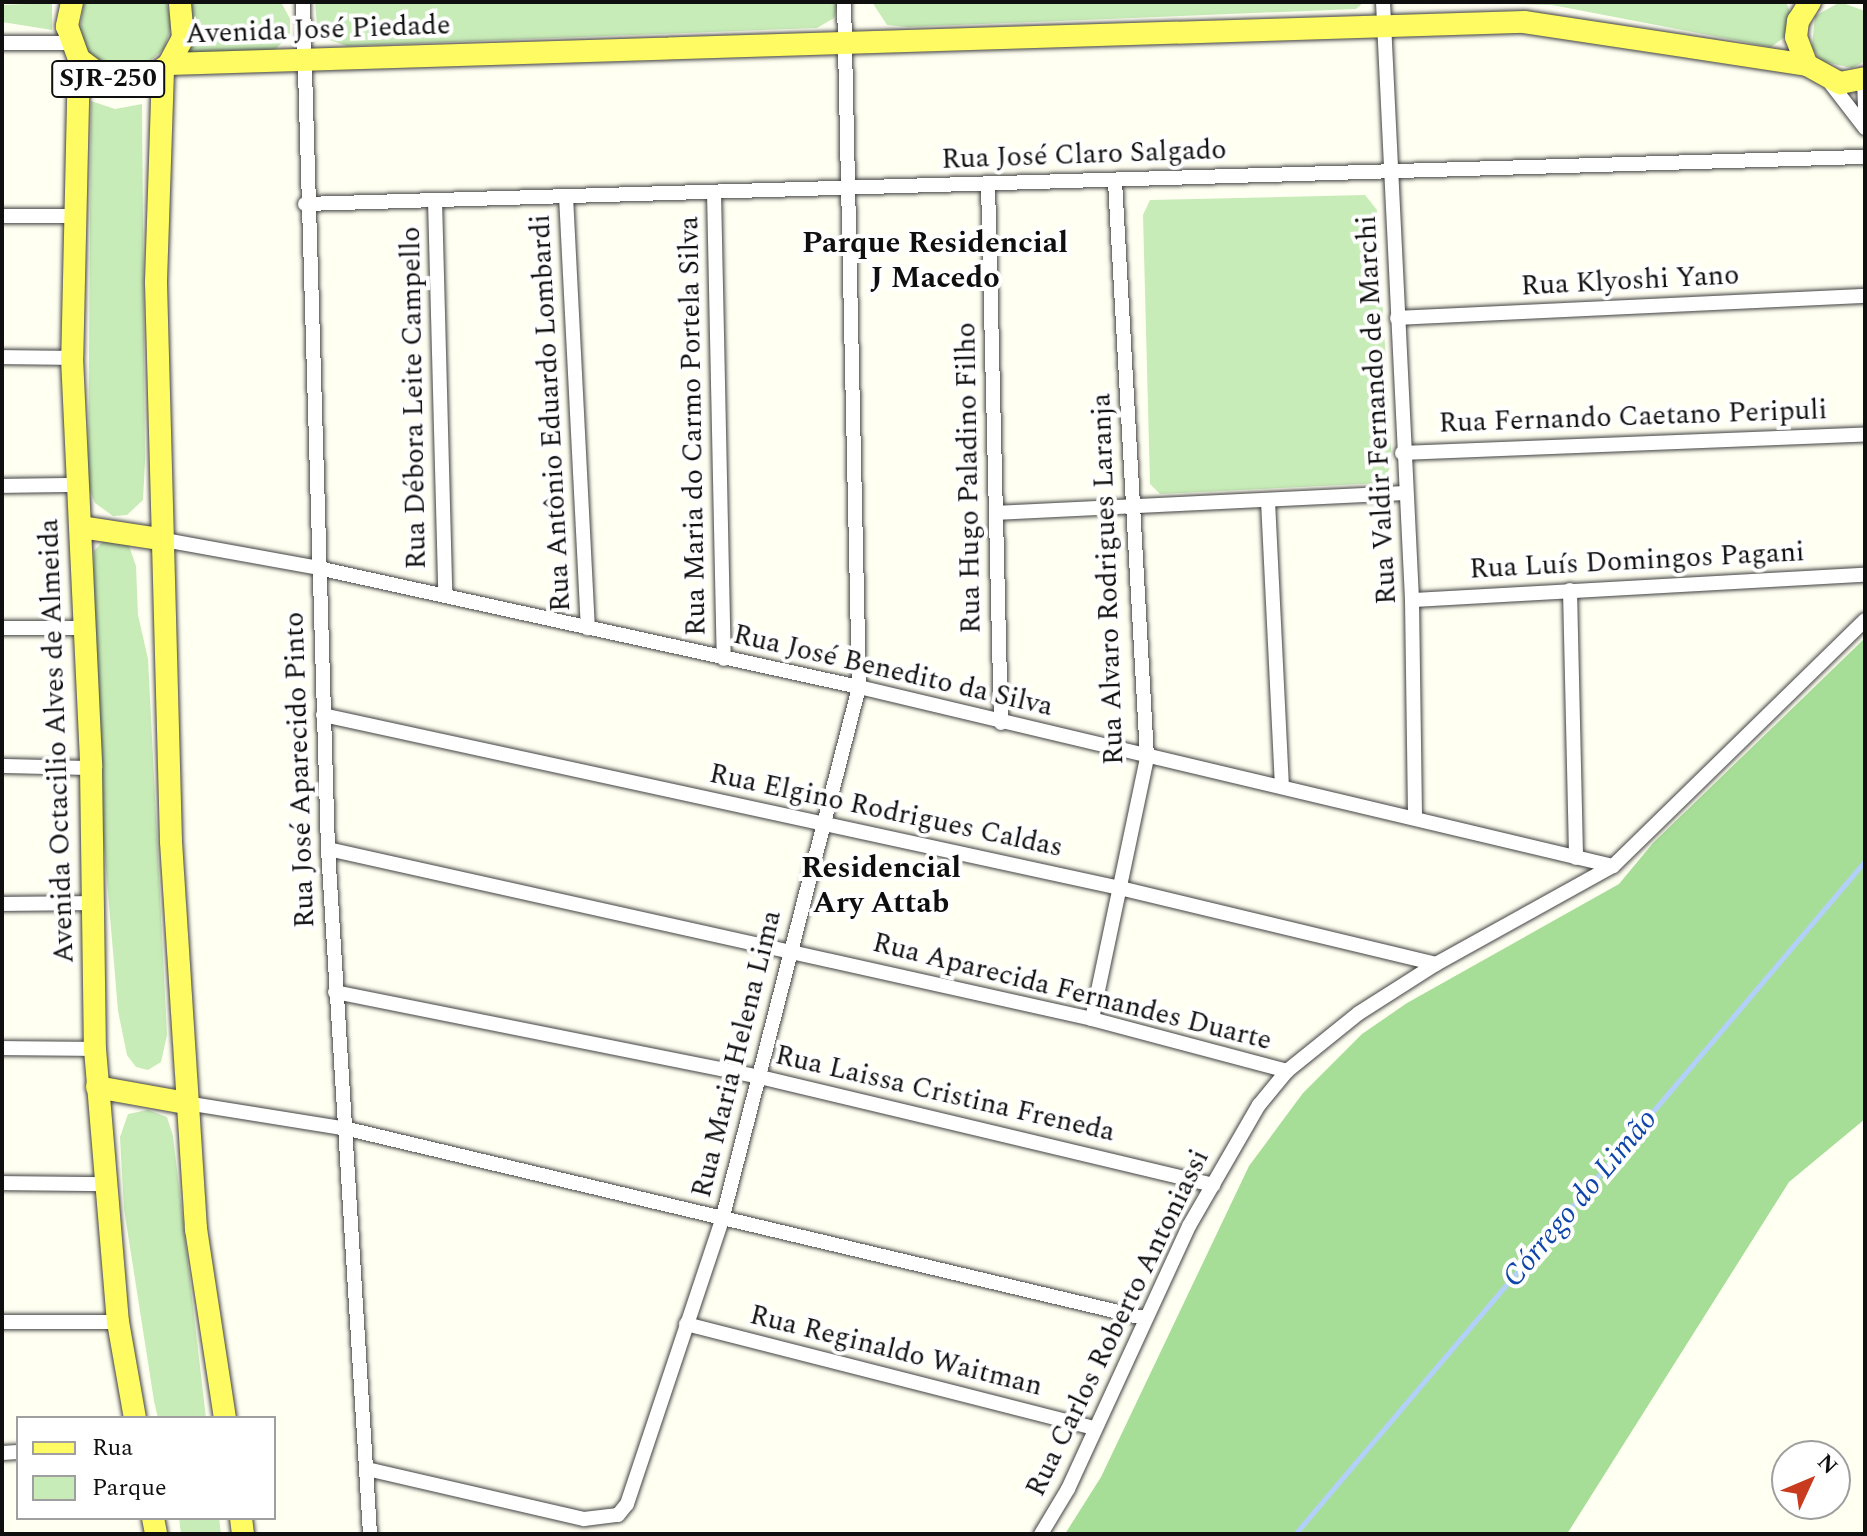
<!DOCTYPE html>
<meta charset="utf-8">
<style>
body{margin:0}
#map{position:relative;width:1867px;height:1536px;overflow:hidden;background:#fffff2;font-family:Spectral,serif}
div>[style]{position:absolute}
.green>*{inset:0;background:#c8ecb8}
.forest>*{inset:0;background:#a7de97}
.stream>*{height:5px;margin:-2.5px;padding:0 2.5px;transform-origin:2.5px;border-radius:2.5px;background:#b3d0fa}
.roads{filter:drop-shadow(0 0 2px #424242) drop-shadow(0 0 2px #424242)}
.minor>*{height:14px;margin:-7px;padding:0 7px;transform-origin:7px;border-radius:7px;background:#fff}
.primary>*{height:22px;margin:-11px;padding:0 11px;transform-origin:11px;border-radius:11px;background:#fffb62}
span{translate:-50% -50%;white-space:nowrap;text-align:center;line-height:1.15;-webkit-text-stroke:8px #fff;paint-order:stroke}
.shield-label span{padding:2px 6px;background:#fff;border:2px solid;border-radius:6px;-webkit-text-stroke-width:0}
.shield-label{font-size:26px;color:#0f0f0f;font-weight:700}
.street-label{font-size:28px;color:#0f0f0f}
.neighbourhood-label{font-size:30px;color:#0f0f0f;font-weight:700}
.water-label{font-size:30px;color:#1045aa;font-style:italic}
.frame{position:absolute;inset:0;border:4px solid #0f0f0f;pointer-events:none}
.legend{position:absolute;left:16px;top:1416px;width:260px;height:104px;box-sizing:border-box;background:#fff;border:2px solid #9f9f9f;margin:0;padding:10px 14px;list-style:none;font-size:24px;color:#0f0f0f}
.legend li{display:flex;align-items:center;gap:16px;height:40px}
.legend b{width:40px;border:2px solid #9f9f9f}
.north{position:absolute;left:1771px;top:1440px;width:80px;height:80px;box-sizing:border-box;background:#fff;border:2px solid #9f9f9f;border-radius:50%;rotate:46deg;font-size:22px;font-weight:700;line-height:32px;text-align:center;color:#0f0f0f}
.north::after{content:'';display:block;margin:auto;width:28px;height:36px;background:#c83b1e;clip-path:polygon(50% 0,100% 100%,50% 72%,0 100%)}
</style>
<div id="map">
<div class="green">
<div style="clip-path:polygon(84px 2px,166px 2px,172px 24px,164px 49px,143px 67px,117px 70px,93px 58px,79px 36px)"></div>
<div style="clip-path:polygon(191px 2px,281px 2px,290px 19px,290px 34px,269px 56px,188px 56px)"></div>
<div style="clip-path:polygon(315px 2px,839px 2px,834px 18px,817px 28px,347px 46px,318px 36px)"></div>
<div style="clip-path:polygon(872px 2px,1364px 2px,1356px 9px,907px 27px,887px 25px)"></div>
<div style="clip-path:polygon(1435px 2px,1786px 2px,1794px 22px,1789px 34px,1771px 47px,1552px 5px)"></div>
<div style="clip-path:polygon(1840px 2px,1865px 11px,1865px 61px,1852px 68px,1821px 61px,1812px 47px,1815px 16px)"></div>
<div style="clip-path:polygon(52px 3px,52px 30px,2px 22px,2px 5px)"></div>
<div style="clip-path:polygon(91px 101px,115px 109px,142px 104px,145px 461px,143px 500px,127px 515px,113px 516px,95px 503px,88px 486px)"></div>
<div style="clip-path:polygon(1365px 195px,1377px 210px,1392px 465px,1381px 483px,1160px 494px,1150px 484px,1143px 215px,1150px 200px)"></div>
<div style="clip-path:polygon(108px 536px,127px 540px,136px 566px,138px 615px,148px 659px,167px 1035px,161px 1062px,148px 1070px,136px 1067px,127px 1055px,118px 1011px,95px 738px,94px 551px)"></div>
<div style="clip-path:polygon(148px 1110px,167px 1117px,173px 1136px,206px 1418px,158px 1418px,154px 1401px,124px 1209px,120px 1137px,128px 1114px)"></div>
<div style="clip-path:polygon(179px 1518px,219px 1518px,221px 1534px,181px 1534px)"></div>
</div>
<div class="forest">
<div style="clip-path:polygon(1865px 638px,1865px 1119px,1789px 1182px,1567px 1534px,1065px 1534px,1101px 1477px,1249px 1166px,1303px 1093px,1362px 1034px,1407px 1003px,1619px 884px,1653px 843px)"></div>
</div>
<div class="stream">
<div style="left:1295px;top:1534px;width:882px;rotate:-49.74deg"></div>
</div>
<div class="roads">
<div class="minor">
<div style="left:303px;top:2px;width:847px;rotate:88.31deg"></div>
<div style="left:328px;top:849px;width:686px;rotate:86.49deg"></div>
<div style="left:1383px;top:2px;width:599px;rotate:87.22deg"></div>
<div style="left:1412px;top:600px;width:217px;rotate:89.2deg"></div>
<div style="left:2px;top:43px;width:69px"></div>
<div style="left:1864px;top:79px;width:36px;rotate:88deg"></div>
<div style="left:1828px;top:80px;width:61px;rotate:52.4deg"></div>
<div style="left:988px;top:184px;width:539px;rotate:88.62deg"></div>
<div style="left:714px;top:192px;width:467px;rotate:88.8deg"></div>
<div style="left:566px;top:196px;width:433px;rotate:87.1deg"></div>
<div style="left:435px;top:200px;width:395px;rotate:88.5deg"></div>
<div style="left:305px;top:204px;width:1561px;rotate:-1.73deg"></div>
<div style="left:2px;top:216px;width:74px"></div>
<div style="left:1397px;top:318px;width:469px;rotate:-2.7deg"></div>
<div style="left:2px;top:357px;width:70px;rotate:0.8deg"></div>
<div style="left:1402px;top:453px;width:463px;rotate:-2.3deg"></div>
<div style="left:2px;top:486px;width:75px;rotate:-0.8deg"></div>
<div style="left:1268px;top:501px;width:286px;rotate:87.2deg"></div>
<div style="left:996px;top:513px;width:408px;rotate:-2.8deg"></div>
<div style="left:159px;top:539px;width:162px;rotate:10.3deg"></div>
<div style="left:318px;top:568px;width:554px;rotate:12.41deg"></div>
<div style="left:859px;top:687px;width:775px;rotate:13.35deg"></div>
<div style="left:1570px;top:590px;width:268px;rotate:88.7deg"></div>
<div style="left:1412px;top:600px;width:454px;rotate:-3.2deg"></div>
<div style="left:2px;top:628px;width:83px"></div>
<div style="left:323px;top:715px;width:816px;rotate:12.25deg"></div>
<div style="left:1120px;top:888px;width:325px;rotate:13.5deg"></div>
<div style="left:2px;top:766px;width:89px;rotate:1.3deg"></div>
<div style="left:328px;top:849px;width:783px;rotate:12.54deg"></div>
<div style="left:1092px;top:1019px;width:202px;rotate:14.9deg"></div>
<div style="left:2px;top:904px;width:92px;rotate:-0.6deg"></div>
<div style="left:335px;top:992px;width:433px;rotate:11.3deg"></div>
<div style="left:760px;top:1077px;width:466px;rotate:13.4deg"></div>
<div style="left:1092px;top:1019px;width:268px;rotate:-78.1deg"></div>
<div style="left:1147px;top:757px;width:577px;rotate:-93.18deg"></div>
<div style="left:2px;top:1048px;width:93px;rotate:0.6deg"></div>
<div style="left:186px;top:1103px;width:164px;rotate:9.1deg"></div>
<div style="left:348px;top:1129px;width:818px;rotate:13.36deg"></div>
<div style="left:2px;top:1183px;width:102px;rotate:0.6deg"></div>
<div style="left:2px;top:1322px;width:116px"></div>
<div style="left:686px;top:1324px;width:420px;rotate:14.3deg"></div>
<div style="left:2px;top:1453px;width:16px;rotate:-4deg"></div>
<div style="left:367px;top:1469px;width:223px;rotate:13deg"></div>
<div style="left:584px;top:1519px;width:34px;rotate:-7deg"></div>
<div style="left:618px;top:1515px;width:14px;rotate:-51deg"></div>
<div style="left:627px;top:1504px;width:299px;rotate:-71.5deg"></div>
<div style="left:722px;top:1220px;width:550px;rotate:-75.58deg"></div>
<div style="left:859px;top:687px;width:685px;rotate:-91.25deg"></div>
<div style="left:1041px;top:1534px;width:52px;rotate:-59deg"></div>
<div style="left:1068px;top:1489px;width:289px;rotate:-65.3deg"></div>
<div style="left:1189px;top:1226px;width:140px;rotate:-60deg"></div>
<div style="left:1259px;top:1105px;width:44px;rotate:-50.5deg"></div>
<div style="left:1287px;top:1071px;width:92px;rotate:-38.9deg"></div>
<div style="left:1359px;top:1013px;width:91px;rotate:-32.5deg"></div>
<div style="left:1436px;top:964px;width:202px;rotate:-29deg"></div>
<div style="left:1613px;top:866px;width:352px;rotate:-44.3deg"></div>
</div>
<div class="primary">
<div style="left:72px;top:2px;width:25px;rotate:102deg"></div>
<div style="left:67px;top:26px;width:35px;rotate:70deg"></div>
<div style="left:79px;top:59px;width:31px;rotate:37deg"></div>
<div style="left:104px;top:78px;width:16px;rotate:15deg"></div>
<div style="left:119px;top:82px;width:31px;rotate:-7deg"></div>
<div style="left:150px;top:78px;width:24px;rotate:-36deg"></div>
<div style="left:169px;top:64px;width:30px;rotate:-62deg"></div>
<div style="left:183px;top:38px;width:36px;rotate:-95deg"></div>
<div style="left:1810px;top:2px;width:22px;rotate:122deg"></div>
<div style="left:1798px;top:21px;width:16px;rotate:97deg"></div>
<div style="left:1796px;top:37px;width:30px;rotate:69deg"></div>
<div style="left:1807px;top:65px;width:38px;rotate:29deg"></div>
<div style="left:1840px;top:83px;width:25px;rotate:-11deg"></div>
<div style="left:79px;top:59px;width:299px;rotate:91.3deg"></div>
<div style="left:72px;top:358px;width:410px;rotate:87.3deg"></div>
<div style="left:91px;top:768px;width:281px;rotate:89.2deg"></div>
<div style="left:95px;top:1049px;width:274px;rotate:85.2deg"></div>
<div style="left:118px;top:1322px;width:97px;rotate:80deg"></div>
<div style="left:169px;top:64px;width:1356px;rotate:-1.78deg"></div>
<div style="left:1524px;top:22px;width:286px;rotate:8.6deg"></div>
<div style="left:163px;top:70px;width:213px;rotate:91.9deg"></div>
<div style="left:156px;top:283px;width:559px;rotate:88.46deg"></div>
<div style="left:171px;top:842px;width:388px;rotate:86.3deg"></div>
<div style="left:196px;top:1229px;width:191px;rotate:81.3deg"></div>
<div style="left:81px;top:527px;width:79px;rotate:8.7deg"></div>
<div style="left:97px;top:1087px;width:90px;rotate:10.2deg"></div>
<div style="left:153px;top:1518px;width:16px;rotate:79deg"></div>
<div style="left:241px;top:1518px;width:16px;rotate:83deg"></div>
</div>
</div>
<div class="shield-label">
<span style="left:108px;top:79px">SJR-250</span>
</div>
<div class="street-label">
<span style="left:318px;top:30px;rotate:-2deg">Avenida José Piedade</span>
<span style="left:1084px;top:155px;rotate:-2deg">Rua José Claro Salgado</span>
<span style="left:1630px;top:281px;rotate:-3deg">Rua Klyoshi Yano</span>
<span style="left:414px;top:398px;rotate:-91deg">Rua Débora Leite Campello</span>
<span style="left:1377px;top:410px;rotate:-93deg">Rua Valdir Fernando de Marchi</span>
<span style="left:551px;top:413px;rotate:-93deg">Rua Antônio Eduardo Lombardi</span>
<span style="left:1633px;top:417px;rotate:-2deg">Rua Fernando Caetano Peripuli</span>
<span style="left:693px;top:426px;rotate:-91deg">Rua Maria do Carmo Portela Silva</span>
<span style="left:969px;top:478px;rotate:-91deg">Rua Hugo Paladino Filho</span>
<span style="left:1637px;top:561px;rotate:-3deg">Rua Luís Domingos Pagani</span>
<span style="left:1108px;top:579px;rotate:-92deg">Rua Alvaro Rodrigues Laranja</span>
<span style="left:893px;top:671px;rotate:13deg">Rua José Benedito da Silva</span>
<span style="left:57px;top:741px;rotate:-92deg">Avenida Octacilio Alves de Almeida</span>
<span style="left:300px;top:770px;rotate:-92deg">Rua José Aparecido Pinto</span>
<span style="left:886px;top:811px;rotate:12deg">Rua Elgino Rodrigues Caldas</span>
<span style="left:1072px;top:992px;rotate:14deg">Rua Aparecida Fernandes Duarte</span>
<span style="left:737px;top:1054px;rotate:-76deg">Rua Maria Helena Lima</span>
<span style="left:945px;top:1094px;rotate:13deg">Rua Laissa Cristina Freneda</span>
<span style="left:1118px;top:1323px;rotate:-64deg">Rua Carlos Roberto Antoniassi</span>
<span style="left:896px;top:1351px;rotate:14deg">Rua Reginaldo Waitman</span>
</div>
<div class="neighbourhood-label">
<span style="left:935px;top:260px">Parque Residencial<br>J Macedo</span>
<span style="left:881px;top:885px">Residencial<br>Ary Attab</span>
</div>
<div class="water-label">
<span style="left:1580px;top:1198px;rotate:-50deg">Córrego do Limão</span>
</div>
<div class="frame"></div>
<ul class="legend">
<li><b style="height:10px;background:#fffb62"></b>Rua</li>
<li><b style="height:22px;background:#c8ecb8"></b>Parque</li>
</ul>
<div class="north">N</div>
</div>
